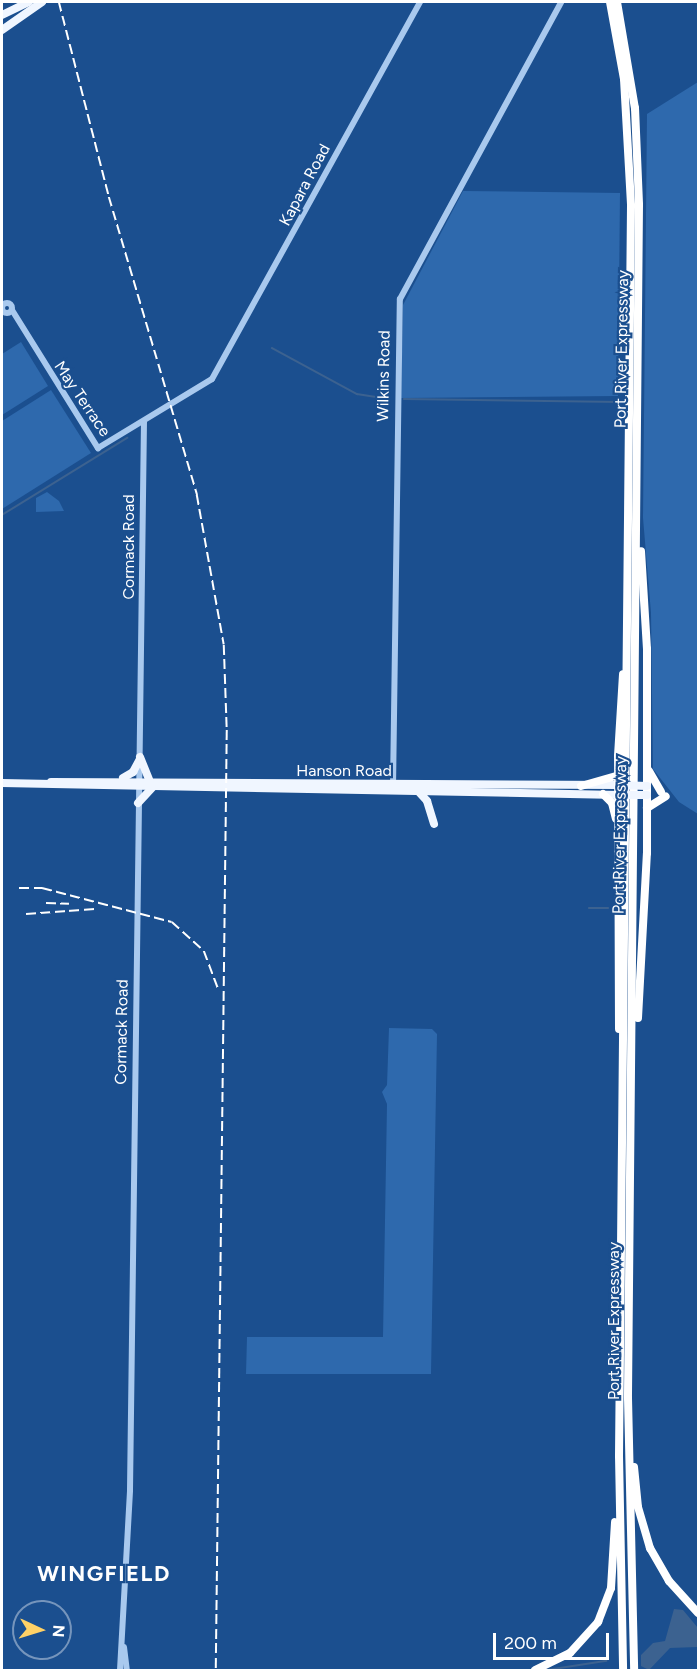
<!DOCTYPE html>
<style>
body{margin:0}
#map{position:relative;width:700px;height:1672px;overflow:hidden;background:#1b4f8f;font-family:Figtree,sans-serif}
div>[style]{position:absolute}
.green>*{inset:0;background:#2e69ad}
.water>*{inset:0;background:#3c6290}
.stream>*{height:1.5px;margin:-0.75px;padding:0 0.75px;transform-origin:0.75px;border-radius:0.75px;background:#3c6290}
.minor>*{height:6px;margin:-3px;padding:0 3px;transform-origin:3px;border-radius:3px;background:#a9c9ee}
.minor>.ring{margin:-3px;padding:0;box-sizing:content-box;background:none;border:6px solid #a9c9ee;border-radius:50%}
.major>*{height:8px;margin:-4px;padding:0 4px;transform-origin:4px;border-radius:4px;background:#f0f6ff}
.highway>*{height:8px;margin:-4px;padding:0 4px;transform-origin:4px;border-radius:4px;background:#fff}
.rail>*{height:1.5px;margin-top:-0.75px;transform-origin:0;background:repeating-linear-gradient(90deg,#fff 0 10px,transparent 0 14.5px)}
.major-bridge>*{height:8px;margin:-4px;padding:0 4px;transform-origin:4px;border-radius:4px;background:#f0f6ff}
span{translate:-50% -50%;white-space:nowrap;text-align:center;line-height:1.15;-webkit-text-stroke:4.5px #1b4f8f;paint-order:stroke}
.street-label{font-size:16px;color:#fff}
.district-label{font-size:22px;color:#fff;font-weight:700;letter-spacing:1.5px}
.frame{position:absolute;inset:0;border:3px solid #fff;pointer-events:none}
.north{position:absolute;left:12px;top:1600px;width:60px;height:60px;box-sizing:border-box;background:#1b4f8f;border:2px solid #7695bc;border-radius:50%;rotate:94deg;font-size:16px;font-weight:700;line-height:24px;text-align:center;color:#fff}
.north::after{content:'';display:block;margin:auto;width:21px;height:27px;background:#ffd166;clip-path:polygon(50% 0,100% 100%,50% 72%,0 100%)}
.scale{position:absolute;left:493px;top:1633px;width:116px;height:27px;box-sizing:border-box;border:3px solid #fff;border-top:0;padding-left:8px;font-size:18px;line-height:21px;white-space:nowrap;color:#fff;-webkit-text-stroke:4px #1b4f8f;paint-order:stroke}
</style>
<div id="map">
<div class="green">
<div style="clip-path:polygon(698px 82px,698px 814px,679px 802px,653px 769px,651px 613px,643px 518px,647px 114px)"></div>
<div style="clip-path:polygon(463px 191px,620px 193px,618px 396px,401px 398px,403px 305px)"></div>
<div style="clip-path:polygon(21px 342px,48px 386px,2px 415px,2px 354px)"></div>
<div style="clip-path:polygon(51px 390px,91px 453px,2px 509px,2px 421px)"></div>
<div style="clip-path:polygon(47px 492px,59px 501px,64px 511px,36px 512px,36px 498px)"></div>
<div style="clip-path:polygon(389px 1028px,432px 1029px,437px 1034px,431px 1374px,246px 1374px,247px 1337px,383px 1337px,387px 1104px,382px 1092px,387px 1085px)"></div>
</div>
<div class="water">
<div style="clip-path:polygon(674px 1609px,683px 1610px,698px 1628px,698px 1647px,670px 1648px,649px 1670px,641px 1666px,641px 1655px,653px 1643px,665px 1641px)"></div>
</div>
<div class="stream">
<div style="left:272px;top:348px;width:97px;rotate:28.4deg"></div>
<div style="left:357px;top:394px;width:32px;rotate:9deg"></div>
<div style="left:404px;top:399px;width:217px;rotate:0.8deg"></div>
<div style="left:2px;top:515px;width:147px;rotate:-31.6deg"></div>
<div style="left:589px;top:908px;width:19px"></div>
<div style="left:547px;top:1670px;width:60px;rotate:-8.7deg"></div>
</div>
<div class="minor">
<div class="ring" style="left:2px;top:303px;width:4px;height:4px"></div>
<div style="left:12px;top:310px;width:163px;rotate:58.1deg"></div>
<div style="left:98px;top:448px;width:133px;rotate:-31.2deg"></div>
<div style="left:212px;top:379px;width:431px;rotate:-61.1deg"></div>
<div style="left:393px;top:788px;width:489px;rotate:-89.2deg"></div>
<div style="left:400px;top:299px;width:338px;rotate:-61.5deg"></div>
<div style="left:124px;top:1647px;width:23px;rotate:83deg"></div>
<div style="left:120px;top:1670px;width:180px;rotate:-86.8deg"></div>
<div style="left:130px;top:1490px;width:1068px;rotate:-89.25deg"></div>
</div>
<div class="major">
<div style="left:2px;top:15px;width:30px;rotate:-26deg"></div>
<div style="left:2px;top:30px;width:49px;rotate:-35deg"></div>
<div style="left:140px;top:757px;width:24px;rotate:68deg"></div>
<div style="left:123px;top:778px;width:12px;rotate:-31deg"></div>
<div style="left:133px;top:772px;width:15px;rotate:-62deg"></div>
<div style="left:51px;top:782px;width:568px;rotate:0.3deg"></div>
<div style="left:2px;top:783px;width:617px;rotate:1.11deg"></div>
<div style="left:419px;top:792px;width:12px;rotate:48deg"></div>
<div style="left:427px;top:801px;width:24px;rotate:73deg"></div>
<div style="left:138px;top:803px;width:21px;rotate:-47deg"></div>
</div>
<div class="highway">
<div style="left:610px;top:2px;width:78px;rotate:79.7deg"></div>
<div style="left:624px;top:79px;width:127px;rotate:86.8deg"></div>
<div style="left:631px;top:206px;width:1250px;rotate:90.55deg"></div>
<div style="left:619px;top:1456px;width:214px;rotate:88.9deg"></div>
<div style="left:617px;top:2px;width:108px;rotate:80.4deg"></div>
<div style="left:635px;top:108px;width:97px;rotate:87.6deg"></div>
<div style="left:639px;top:205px;width:1193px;rotate:90.53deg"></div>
<div style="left:628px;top:1398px;width:272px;rotate:88.7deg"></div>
<div style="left:649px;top:771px;width:24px;rotate:60deg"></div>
<div style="left:581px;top:786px;width:40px;rotate:-16deg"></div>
<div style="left:603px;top:794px;width:13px;rotate:45deg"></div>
<div style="left:612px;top:803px;width:16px;rotate:76deg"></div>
<div style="left:647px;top:808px;width:22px;rotate:-32deg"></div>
<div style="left:638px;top:1018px;width:165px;rotate:-86.9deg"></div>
<div style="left:647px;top:853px;width:204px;rotate:-90deg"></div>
<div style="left:647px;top:649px;width:98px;rotate:-93.5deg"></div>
<div style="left:619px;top:1029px;width:273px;rotate:-90.2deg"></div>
<div style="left:618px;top:756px;width:82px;rotate:-86.5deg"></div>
<div style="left:634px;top:1467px;width:40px;rotate:84.3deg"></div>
<div style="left:638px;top:1507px;width:43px;rotate:73.7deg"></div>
<div style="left:650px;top:1548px;width:38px;rotate:60deg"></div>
<div style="left:669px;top:1581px;width:43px;rotate:47.8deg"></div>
<div style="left:535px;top:1670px;width:39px;rotate:-26deg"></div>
<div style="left:570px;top:1653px;width:42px;rotate:-47.9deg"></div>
<div style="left:598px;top:1622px;width:36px;rotate:-69deg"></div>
<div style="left:611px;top:1588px;width:66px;rotate:-86.5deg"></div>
</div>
<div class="rail">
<div style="left:59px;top:2px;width:201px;rotate:75.6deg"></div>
<div style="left:109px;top:197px;width:311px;rotate:73.5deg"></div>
<div style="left:197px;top:495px;width:152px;rotate:79.8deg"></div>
<div style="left:224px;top:645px;width:85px;rotate:88deg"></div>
<div style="left:227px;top:730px;width:940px;rotate:90.67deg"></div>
<div style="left:19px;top:888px;width:23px"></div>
<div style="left:42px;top:888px;width:134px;rotate:14.7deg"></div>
<div style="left:172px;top:922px;width:43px;rotate:42.2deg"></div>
<div style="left:204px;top:951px;width:43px;rotate:69.4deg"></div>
<div style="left:46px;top:903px;width:23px;rotate:2deg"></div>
<div style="left:26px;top:914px;width:69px;rotate:-4.1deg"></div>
</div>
<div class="major-bridge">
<div style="left:619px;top:785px;width:28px;rotate:2deg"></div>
<div style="left:619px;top:795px;width:28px"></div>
</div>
<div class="street-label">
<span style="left:305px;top:185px;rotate:-62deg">Kapara Road</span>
<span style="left:622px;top:349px;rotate:-89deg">Port River Expressway</span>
<span style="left:384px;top:376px;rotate:-89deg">Wilkins Road</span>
<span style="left:82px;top:399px;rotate:56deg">May Terrace</span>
<span style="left:129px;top:547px;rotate:-90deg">Cormack Road</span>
<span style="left:344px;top:771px">Hanson Road</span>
<span style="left:620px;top:835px;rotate:-89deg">Port River Expressway</span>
<span style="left:122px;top:1032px;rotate:-89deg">Cormack Road</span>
<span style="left:614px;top:1321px;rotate:-90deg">Port River Expressway</span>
</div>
<div class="district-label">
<span style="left:104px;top:1574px">WINGFIELD</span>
</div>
<div class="frame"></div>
<div class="north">N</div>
<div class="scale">200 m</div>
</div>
